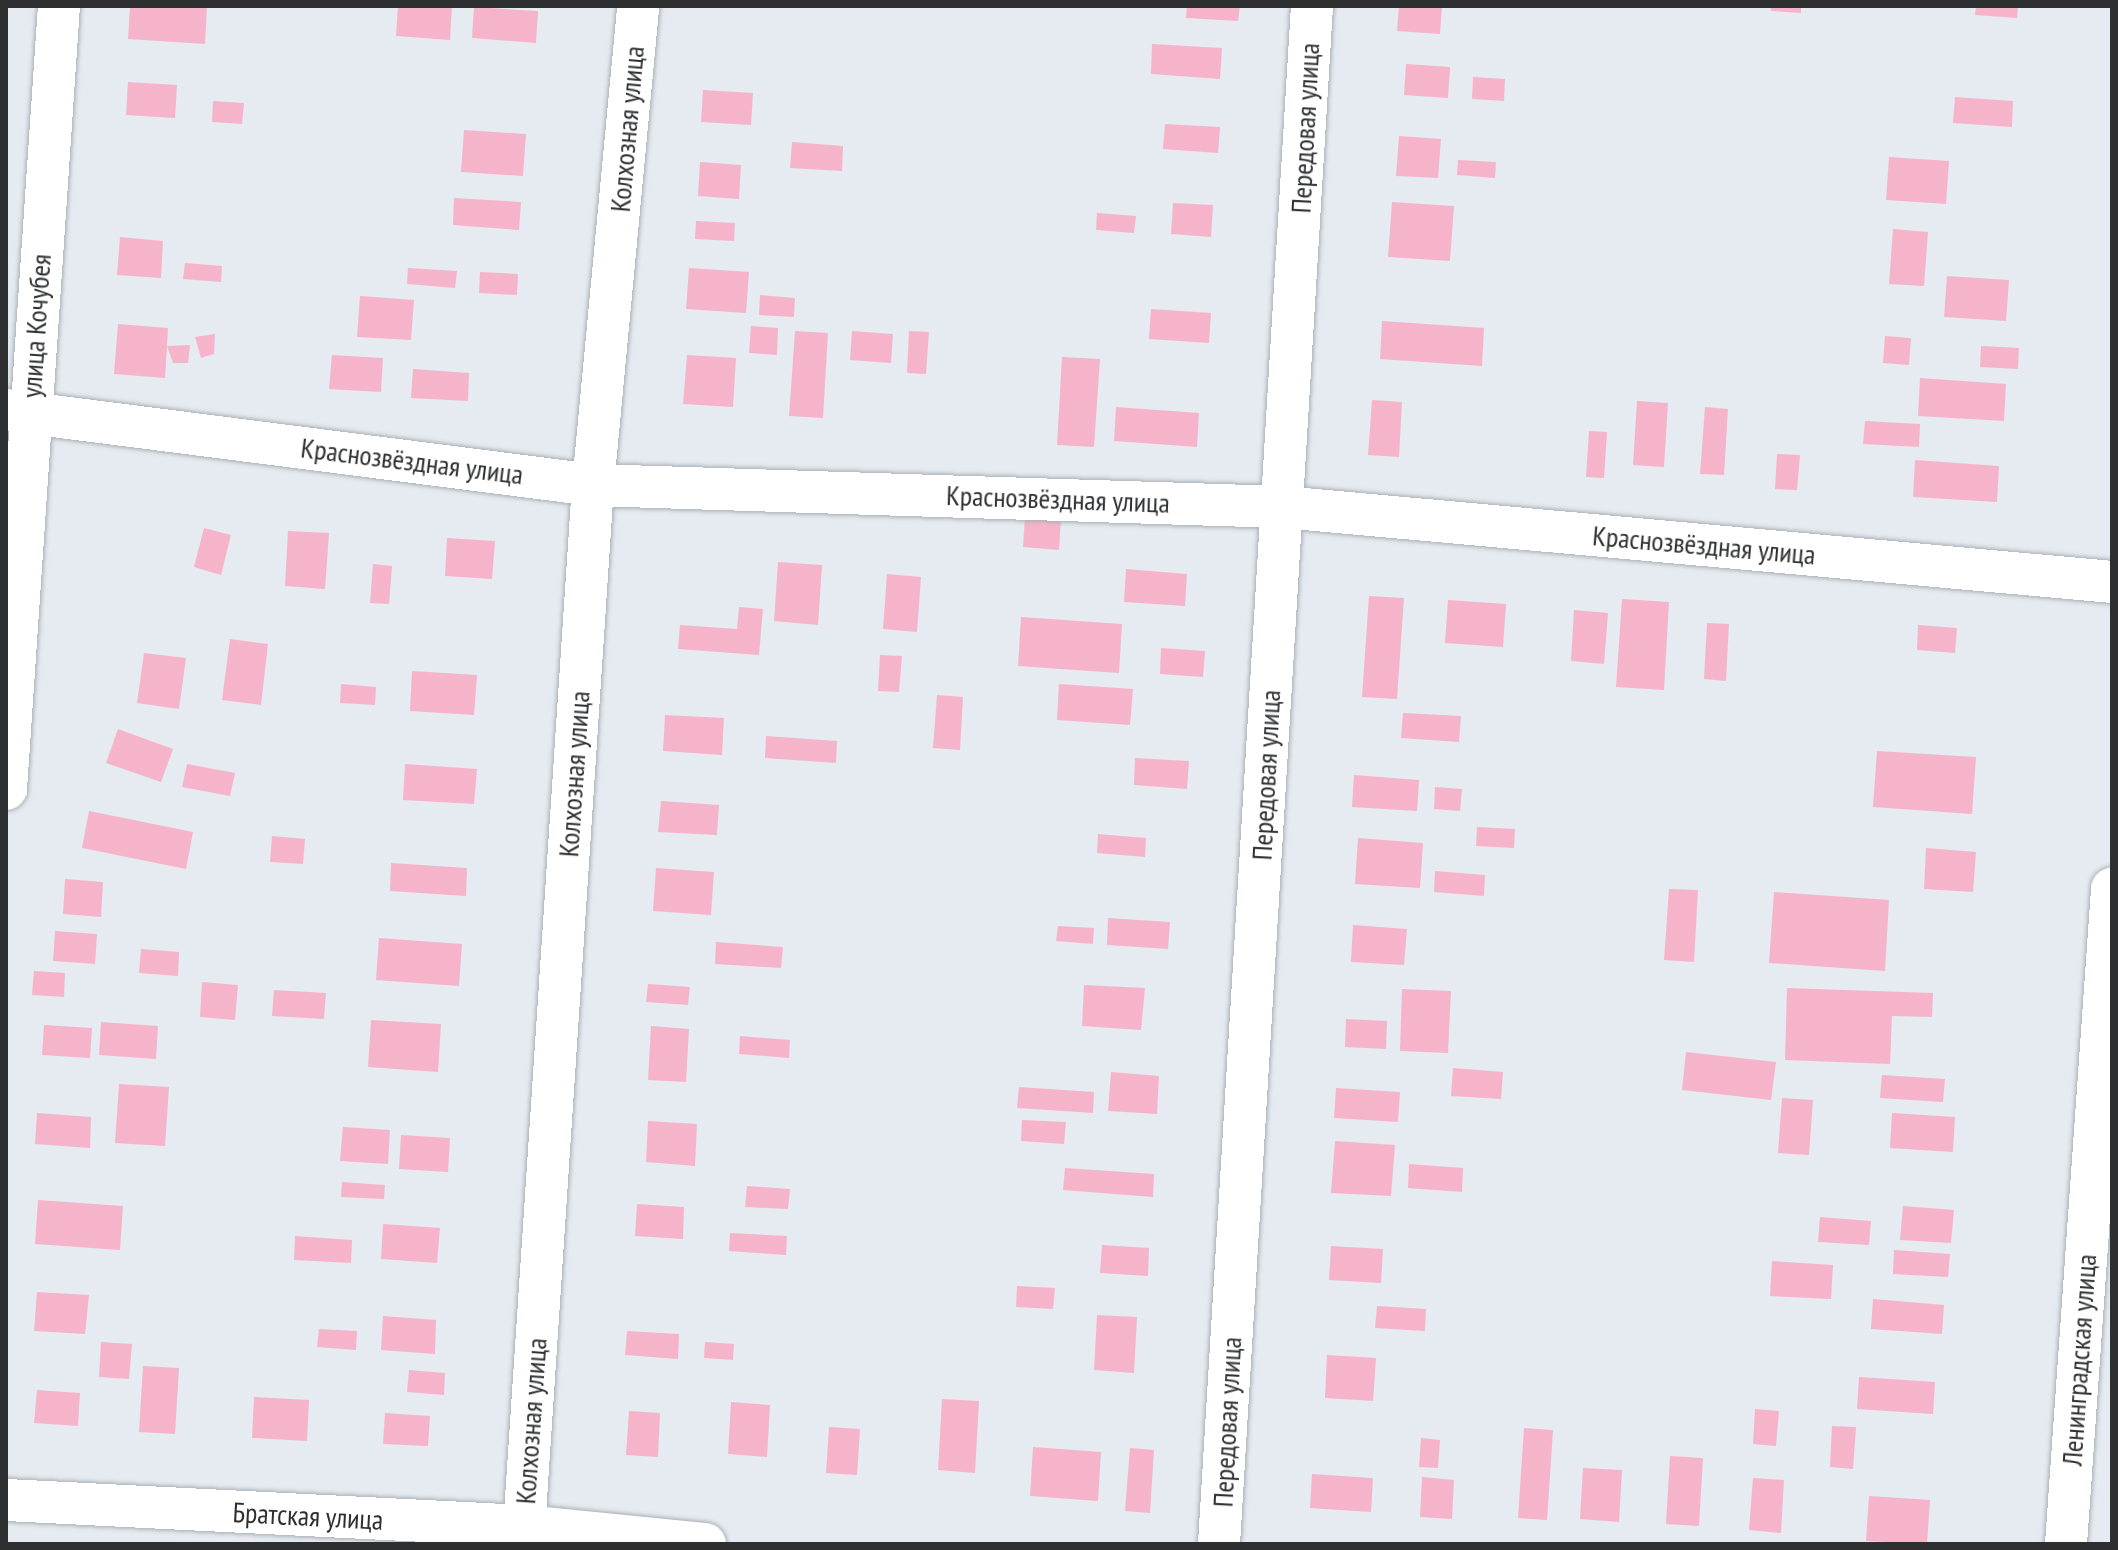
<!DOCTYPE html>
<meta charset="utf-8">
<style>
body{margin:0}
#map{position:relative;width:2118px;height:1550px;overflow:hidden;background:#e5ebf1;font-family:"PT Sans Narrow",sans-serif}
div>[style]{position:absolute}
.building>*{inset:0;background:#f6b4cb}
.roads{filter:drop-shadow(0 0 2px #aab0b5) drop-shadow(0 0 2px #aab0b5)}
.minor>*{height:42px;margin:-21px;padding:0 21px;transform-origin:21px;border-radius:21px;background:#fff}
span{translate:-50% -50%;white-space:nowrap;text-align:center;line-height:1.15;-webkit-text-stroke:7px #fff;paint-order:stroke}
.street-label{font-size:28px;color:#2d2f31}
.frame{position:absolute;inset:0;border:8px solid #2d2f31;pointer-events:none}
</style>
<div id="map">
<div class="building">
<div style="clip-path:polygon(130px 6px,207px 7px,205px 44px,128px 39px)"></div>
<div style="clip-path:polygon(398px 6px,452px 6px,450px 40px,396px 36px)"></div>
<div style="clip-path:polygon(1187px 6px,1240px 6px,1238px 21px,1186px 18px)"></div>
<div style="clip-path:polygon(1399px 6px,1442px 6px,1440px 34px,1397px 31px)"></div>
<div style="clip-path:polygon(1771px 6px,1801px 6px,1801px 13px,1771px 11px)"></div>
<div style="clip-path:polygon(1976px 6px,2018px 6px,2017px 18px,1975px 15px)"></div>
<div style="clip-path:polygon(474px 7px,538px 11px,536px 43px,472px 38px)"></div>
<div style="clip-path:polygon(1152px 44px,1222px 48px,1220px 79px,1151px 74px)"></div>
<div style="clip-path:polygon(1406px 64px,1450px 67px,1448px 98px,1404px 95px)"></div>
<div style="clip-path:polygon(1473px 77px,1505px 79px,1504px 101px,1472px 99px)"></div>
<div style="clip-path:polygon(128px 82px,177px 85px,175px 118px,126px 115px)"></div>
<div style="clip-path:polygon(703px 90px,753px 93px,751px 125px,701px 122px)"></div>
<div style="clip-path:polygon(1955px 97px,2013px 101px,2012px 127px,1953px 123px)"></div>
<div style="clip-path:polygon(213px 101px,244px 103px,242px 124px,212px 122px)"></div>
<div style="clip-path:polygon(1165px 124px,1220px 127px,1218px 153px,1163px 149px)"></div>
<div style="clip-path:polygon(464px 130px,526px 134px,523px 176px,461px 172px)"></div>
<div style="clip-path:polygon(1399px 136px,1441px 139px,1438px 178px,1396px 176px)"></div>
<div style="clip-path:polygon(792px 142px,843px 146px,842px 171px,790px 168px)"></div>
<div style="clip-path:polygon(1889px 157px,1949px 161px,1946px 204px,1886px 200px)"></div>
<div style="clip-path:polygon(1458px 160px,1496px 162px,1495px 178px,1457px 175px)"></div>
<div style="clip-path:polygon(700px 162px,741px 165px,739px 199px,698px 196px)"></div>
<div style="clip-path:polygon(454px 198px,521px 202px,519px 230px,453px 225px)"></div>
<div style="clip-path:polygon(1392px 202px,1454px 206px,1450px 261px,1388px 257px)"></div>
<div style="clip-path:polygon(1173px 203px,1213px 205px,1211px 237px,1171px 234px)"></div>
<div style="clip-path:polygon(1097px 213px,1136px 216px,1134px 233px,1096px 230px)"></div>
<div style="clip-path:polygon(696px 221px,735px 223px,734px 241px,695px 239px)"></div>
<div style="clip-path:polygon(1893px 229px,1928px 232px,1924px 286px,1889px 284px)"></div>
<div style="clip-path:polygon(120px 237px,163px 241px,161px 278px,117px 275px)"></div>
<div style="clip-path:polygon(185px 263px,222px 266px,221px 282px,183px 279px)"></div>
<div style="clip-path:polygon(408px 268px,457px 271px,455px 288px,407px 284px)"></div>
<div style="clip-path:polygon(689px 268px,749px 272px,746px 313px,686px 309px)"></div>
<div style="clip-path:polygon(480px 272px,518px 274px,517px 295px,479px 293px)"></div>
<div style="clip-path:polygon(1947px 276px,2009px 280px,2006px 321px,1944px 317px)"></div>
<div style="clip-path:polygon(760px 295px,795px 298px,794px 317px,759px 315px)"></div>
<div style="clip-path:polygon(360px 296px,414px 300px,411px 340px,357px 337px)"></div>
<div style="clip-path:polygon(1151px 309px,1211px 313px,1209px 343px,1149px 339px)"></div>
<div style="clip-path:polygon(1382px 321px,1484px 328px,1482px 366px,1380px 359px)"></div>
<div style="clip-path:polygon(118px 324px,168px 328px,167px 346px,190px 345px,188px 363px,173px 363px,167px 346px,165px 378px,114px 374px)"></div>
<div style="clip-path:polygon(751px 326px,778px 328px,777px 355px,749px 353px)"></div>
<div style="clip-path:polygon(795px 331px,828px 333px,823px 418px,789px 416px)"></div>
<div style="clip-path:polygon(852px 331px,893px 334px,891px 363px,850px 360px)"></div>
<div style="clip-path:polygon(909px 331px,929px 332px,926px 374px,907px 373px)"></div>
<div style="clip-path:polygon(215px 334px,214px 354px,201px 358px,195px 337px)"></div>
<div style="clip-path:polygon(1885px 336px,1911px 338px,1909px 365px,1883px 363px)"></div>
<div style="clip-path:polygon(1981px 346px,2019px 348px,2018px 369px,1980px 367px)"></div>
<div style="clip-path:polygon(332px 355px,383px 358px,381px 392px,329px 389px)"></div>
<div style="clip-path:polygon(687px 355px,736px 358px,733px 407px,683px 404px)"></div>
<div style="clip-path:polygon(1062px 357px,1100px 359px,1094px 447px,1057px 445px)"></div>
<div style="clip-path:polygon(413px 369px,469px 373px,468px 401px,411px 398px)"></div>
<div style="clip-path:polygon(1920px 378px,2006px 384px,2004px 421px,1918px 416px)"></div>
<div style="clip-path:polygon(1372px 400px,1402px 402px,1399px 457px,1368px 455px)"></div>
<div style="clip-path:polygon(1637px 401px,1668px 403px,1664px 467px,1633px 465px)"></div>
<div style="clip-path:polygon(1116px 407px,1199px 413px,1197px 447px,1114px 441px)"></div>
<div style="clip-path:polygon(1705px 407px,1728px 409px,1724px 475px,1700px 474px)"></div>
<div style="clip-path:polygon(1865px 421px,1920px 424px,1919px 447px,1863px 444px)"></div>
<div style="clip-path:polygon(1589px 431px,1607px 432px,1604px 478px,1586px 477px)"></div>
<div style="clip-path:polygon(1777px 454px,1800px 455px,1797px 490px,1775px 489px)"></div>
<div style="clip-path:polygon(1915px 460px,1999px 466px,1997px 502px,1913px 497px)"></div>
<div style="clip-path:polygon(1025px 516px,1061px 518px,1059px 550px,1023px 547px)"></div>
<div style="clip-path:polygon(204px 528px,231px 535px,221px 575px,194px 567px)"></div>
<div style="clip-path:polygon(288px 531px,329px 533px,325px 589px,285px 586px)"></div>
<div style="clip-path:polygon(447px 538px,495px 541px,492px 579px,445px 576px)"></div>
<div style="clip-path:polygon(778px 562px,822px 565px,818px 625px,774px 621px)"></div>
<div style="clip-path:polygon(373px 564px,392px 566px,389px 604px,370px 603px)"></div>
<div style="clip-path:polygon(1126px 569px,1187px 574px,1185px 606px,1124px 602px)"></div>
<div style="clip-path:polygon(887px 574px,921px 577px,917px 632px,883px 629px)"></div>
<div style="clip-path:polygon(1369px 596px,1404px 598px,1397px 699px,1362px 697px)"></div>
<div style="clip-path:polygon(1622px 599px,1669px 602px,1664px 690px,1616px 687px)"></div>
<div style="clip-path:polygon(1448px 600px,1506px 604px,1503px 647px,1445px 643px)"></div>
<div style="clip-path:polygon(739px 607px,763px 609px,759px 655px,678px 649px,680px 625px,737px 629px)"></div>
<div style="clip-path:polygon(1574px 610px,1608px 613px,1604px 664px,1571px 661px)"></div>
<div style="clip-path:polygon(1021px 617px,1122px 624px,1119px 673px,1018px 666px)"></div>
<div style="clip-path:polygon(1707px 623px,1729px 624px,1726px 681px,1704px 679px)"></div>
<div style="clip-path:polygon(1918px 625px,1957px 628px,1955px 653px,1917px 650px)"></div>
<div style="clip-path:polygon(230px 639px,268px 644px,261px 705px,222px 700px)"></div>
<div style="clip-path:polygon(1161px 648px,1205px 651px,1203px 677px,1160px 674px)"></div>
<div style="clip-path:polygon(144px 653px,186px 658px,179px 709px,137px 703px)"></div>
<div style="clip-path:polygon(880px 655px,902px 656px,899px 692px,878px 691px)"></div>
<div style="clip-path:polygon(412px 671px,477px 675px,474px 715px,410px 711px)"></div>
<div style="clip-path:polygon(341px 684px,376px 687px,375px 705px,340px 703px)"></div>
<div style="clip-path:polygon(1059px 684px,1133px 689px,1130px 725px,1057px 720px)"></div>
<div style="clip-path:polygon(937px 695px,963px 697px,960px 750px,933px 748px)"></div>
<div style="clip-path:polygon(1403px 713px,1461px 716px,1459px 742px,1401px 738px)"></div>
<div style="clip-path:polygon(665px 715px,724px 718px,722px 755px,663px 751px)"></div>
<div style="clip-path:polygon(118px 729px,173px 749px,161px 782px,106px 763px)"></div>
<div style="clip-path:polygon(766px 736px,837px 741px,836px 763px,765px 758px)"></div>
<div style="clip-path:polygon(1877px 751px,1976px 757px,1972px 814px,1873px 807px)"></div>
<div style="clip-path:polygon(1135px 758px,1189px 761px,1187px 789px,1134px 785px)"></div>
<div style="clip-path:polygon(187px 764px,235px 773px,230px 796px,182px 787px)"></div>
<div style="clip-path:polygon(405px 764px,477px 769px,474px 804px,403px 800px)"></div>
<div style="clip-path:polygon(1354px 775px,1419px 780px,1417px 811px,1352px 807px)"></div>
<div style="clip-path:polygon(1435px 787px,1462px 789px,1460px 811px,1434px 809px)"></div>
<div style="clip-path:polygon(661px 801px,719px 805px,717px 835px,658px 832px)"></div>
<div style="clip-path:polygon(89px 811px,193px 832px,186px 869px,82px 848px)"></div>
<div style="clip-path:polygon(1477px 827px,1515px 829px,1514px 848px,1476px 846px)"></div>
<div style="clip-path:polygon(1098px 834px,1146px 838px,1145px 857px,1097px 853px)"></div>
<div style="clip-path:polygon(272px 836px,305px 839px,303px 864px,270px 862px)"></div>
<div style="clip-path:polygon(1358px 838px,1423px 843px,1420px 888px,1355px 884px)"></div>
<div style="clip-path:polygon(1926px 848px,1976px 852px,1973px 892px,1924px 889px)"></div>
<div style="clip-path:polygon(391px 863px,467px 868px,466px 896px,390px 891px)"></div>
<div style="clip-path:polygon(656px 868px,714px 872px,711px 915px,653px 911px)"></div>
<div style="clip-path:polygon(1435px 871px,1485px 875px,1484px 896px,1434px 892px)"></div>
<div style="clip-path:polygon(65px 879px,103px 882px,101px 917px,63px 914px)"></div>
<div style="clip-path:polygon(1669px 889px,1698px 890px,1694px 962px,1664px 960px)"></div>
<div style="clip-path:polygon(1774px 892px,1889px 900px,1885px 971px,1769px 963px)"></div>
<div style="clip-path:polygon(1108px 918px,1170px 922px,1168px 949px,1107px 945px)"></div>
<div style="clip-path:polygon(1353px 925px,1407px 929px,1404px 965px,1351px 962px)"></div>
<div style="clip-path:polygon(1058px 926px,1094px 928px,1093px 944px,1056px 941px)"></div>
<div style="clip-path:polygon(55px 931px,97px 934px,95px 964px,53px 961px)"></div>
<div style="clip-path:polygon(379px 938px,462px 944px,459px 986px,376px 980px)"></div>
<div style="clip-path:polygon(716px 942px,783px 947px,781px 968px,715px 964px)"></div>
<div style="clip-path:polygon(141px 949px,179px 952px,178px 976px,139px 973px)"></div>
<div style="clip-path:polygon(34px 971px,65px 973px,64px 997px,32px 995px)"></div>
<div style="clip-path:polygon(202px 982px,238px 985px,235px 1020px,200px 1017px)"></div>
<div style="clip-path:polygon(648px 984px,690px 987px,688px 1005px,646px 1002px)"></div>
<div style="clip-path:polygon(1084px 985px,1145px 988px,1141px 1030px,1082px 1026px)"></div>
<div style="clip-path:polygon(1787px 988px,1933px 993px,1932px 1017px,1892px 1016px,1890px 1064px,1785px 1060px)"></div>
<div style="clip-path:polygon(1402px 989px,1451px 991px,1448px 1053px,1400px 1051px)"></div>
<div style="clip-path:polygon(274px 990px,326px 993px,324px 1019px,272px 1016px)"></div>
<div style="clip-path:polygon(1346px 1019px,1387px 1021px,1386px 1049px,1345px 1047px)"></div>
<div style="clip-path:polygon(371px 1020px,441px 1024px,438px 1072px,368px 1067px)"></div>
<div style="clip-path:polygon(101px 1022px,158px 1026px,156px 1059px,99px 1055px)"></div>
<div style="clip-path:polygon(44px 1025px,92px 1028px,90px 1058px,42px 1055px)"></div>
<div style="clip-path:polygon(651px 1026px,689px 1029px,686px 1082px,648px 1080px)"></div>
<div style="clip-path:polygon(740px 1036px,790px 1040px,789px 1058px,739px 1054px)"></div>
<div style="clip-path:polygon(1686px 1052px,1776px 1062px,1771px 1100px,1682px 1090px)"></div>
<div style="clip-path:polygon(1453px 1068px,1503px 1072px,1501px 1099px,1451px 1096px)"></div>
<div style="clip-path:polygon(1111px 1072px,1159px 1076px,1157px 1114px,1108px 1111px)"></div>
<div style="clip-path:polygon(1882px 1075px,1945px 1079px,1943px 1102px,1880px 1098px)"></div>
<div style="clip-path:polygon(119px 1084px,169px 1087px,165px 1146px,115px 1143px)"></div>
<div style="clip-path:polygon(1019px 1087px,1094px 1092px,1093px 1113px,1017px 1108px)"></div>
<div style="clip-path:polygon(1336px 1088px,1400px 1092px,1398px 1122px,1334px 1118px)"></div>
<div style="clip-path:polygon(1782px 1098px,1813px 1100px,1809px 1155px,1778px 1153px)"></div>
<div style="clip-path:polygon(37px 1113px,91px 1117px,90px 1148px,35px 1144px)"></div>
<div style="clip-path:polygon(1892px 1113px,1955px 1117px,1953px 1152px,1890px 1148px)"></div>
<div style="clip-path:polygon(1022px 1120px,1066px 1122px,1064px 1144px,1021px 1141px)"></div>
<div style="clip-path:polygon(648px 1121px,697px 1124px,695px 1166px,646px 1162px)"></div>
<div style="clip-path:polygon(343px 1127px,390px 1130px,388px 1164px,340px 1161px)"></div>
<div style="clip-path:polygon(401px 1135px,450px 1138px,448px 1172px,399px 1169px)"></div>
<div style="clip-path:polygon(1335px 1141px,1395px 1145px,1391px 1196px,1331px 1193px)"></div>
<div style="clip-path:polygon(1409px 1164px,1463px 1168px,1462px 1192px,1408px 1188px)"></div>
<div style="clip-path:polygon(1065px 1168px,1154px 1174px,1153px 1197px,1063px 1190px)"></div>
<div style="clip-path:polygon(342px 1182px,385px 1185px,384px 1199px,341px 1197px)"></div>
<div style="clip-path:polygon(747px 1186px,790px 1189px,788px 1209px,745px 1207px)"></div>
<div style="clip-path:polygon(38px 1200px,123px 1206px,120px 1250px,35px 1244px)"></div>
<div style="clip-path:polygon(637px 1204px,684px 1207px,683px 1239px,635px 1236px)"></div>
<div style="clip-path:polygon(1903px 1206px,1954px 1210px,1951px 1243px,1900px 1240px)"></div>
<div style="clip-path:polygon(1820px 1217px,1871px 1221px,1869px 1245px,1818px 1242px)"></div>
<div style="clip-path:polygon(383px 1224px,440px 1228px,437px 1263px,381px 1259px)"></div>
<div style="clip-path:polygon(730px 1233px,787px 1236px,786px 1255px,729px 1251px)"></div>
<div style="clip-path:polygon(295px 1236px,352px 1240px,351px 1263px,294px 1260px)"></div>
<div style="clip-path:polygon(1102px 1245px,1149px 1248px,1148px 1276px,1100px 1273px)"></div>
<div style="clip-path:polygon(1331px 1246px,1383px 1249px,1381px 1283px,1329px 1280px)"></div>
<div style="clip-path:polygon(1894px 1250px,1950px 1254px,1948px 1277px,1893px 1274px)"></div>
<div style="clip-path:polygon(1772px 1261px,1833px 1265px,1831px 1299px,1770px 1296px)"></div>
<div style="clip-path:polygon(1017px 1286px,1055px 1288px,1053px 1309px,1016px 1307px)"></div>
<div style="clip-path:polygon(37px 1292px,89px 1295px,85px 1334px,34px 1331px)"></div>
<div style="clip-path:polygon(1873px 1299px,1944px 1305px,1942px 1334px,1871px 1329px)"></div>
<div style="clip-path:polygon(1377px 1306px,1426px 1309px,1425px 1331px,1375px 1328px)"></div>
<div style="clip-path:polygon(1097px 1315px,1137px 1317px,1134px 1373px,1094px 1370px)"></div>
<div style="clip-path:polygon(383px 1316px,436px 1320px,435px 1354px,381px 1350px)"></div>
<div style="clip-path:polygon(319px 1329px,357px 1331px,356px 1350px,317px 1347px)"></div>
<div style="clip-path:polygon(627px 1331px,679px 1334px,678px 1359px,625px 1355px)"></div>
<div style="clip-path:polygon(101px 1342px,132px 1344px,129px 1379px,99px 1377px)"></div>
<div style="clip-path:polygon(705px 1342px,734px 1344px,733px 1360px,704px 1358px)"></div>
<div style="clip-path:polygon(1327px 1355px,1376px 1358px,1373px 1401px,1325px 1398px)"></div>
<div style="clip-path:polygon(143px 1366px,179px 1368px,175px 1434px,139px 1432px)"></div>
<div style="clip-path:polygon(409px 1370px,445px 1373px,444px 1395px,407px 1392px)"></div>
<div style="clip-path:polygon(1859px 1377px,1935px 1382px,1933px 1414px,1857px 1409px)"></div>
<div style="clip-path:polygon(37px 1390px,80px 1393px,78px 1426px,34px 1423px)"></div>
<div style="clip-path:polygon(254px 1397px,309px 1400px,307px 1441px,252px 1438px)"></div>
<div style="clip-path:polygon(942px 1399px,979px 1401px,975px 1473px,938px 1470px)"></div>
<div style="clip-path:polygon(731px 1402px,770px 1405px,767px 1457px,728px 1454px)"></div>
<div style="clip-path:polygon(1755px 1409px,1779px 1411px,1776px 1446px,1753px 1444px)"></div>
<div style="clip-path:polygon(629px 1411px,660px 1413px,658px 1457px,626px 1455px)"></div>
<div style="clip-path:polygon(385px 1413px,430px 1416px,428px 1446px,383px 1444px)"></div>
<div style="clip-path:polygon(1832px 1426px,1856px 1427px,1853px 1469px,1830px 1467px)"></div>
<div style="clip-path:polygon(829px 1427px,860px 1429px,857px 1475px,826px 1473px)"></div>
<div style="clip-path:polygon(1524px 1428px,1553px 1430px,1547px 1520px,1518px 1518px)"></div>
<div style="clip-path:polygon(1421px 1438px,1440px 1440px,1438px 1468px,1419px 1467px)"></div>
<div style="clip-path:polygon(1033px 1447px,1101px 1452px,1098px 1501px,1030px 1496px)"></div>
<div style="clip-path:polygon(1130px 1448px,1154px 1450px,1150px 1513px,1125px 1511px)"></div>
<div style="clip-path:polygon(1670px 1456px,1703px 1458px,1699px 1526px,1666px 1524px)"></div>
<div style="clip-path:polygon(1583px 1468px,1622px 1470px,1619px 1522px,1580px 1519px)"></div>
<div style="clip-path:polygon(1312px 1474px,1373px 1478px,1371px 1512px,1310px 1508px)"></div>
<div style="clip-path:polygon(1422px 1477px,1454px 1480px,1452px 1519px,1420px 1517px)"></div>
<div style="clip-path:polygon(1753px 1478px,1784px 1480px,1781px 1533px,1749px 1530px)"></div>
<div style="clip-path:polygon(1869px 1496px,1930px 1500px,1927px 1544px,1866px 1541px)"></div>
</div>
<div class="roads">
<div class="minor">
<div style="left:6px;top:410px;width:592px;rotate:7.28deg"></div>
<div style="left:593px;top:485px;width:689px;rotate:1.83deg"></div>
<div style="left:1282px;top:507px;width:833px;rotate:5.16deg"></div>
<div style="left:6px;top:789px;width:785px;rotate:-86.13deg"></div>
<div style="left:6px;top:1500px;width:519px;rotate:2.87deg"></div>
<div style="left:524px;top:1526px;width:182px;rotate:5.7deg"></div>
<div style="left:523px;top:1544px;width:1061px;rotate:-86.22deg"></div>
<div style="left:593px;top:485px;width:481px;rotate:-84.6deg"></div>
<div style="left:1219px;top:1544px;width:1541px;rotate:-86.54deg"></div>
<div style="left:2066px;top:1544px;width:657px;rotate:-85.98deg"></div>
</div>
</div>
<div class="street-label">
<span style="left:1305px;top:128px;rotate:-87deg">Передовая улица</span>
<span style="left:627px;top:129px;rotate:-85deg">Колхозная улица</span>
<span style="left:36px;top:326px;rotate:-86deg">улица Кочубея</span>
<span style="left:412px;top:461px;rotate:7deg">Краснозвёздная улица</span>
<span style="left:1058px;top:499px;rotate:2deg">Краснозвёздная улица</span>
<span style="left:1704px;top:545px;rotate:5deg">Краснозвёздная улица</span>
<span style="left:574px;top:774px;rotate:-86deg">Колхозная улица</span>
<span style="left:1266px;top:775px;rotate:-87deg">Передовая улица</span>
<span style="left:2079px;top:1360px;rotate:-86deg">Ленинградская улица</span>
<span style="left:531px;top:1421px;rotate:-86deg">Колхозная улица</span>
<span style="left:1227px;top:1422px;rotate:-87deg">Передовая улица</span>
<span style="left:308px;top:1516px;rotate:3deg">Братская улица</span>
</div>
<div class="frame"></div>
</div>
